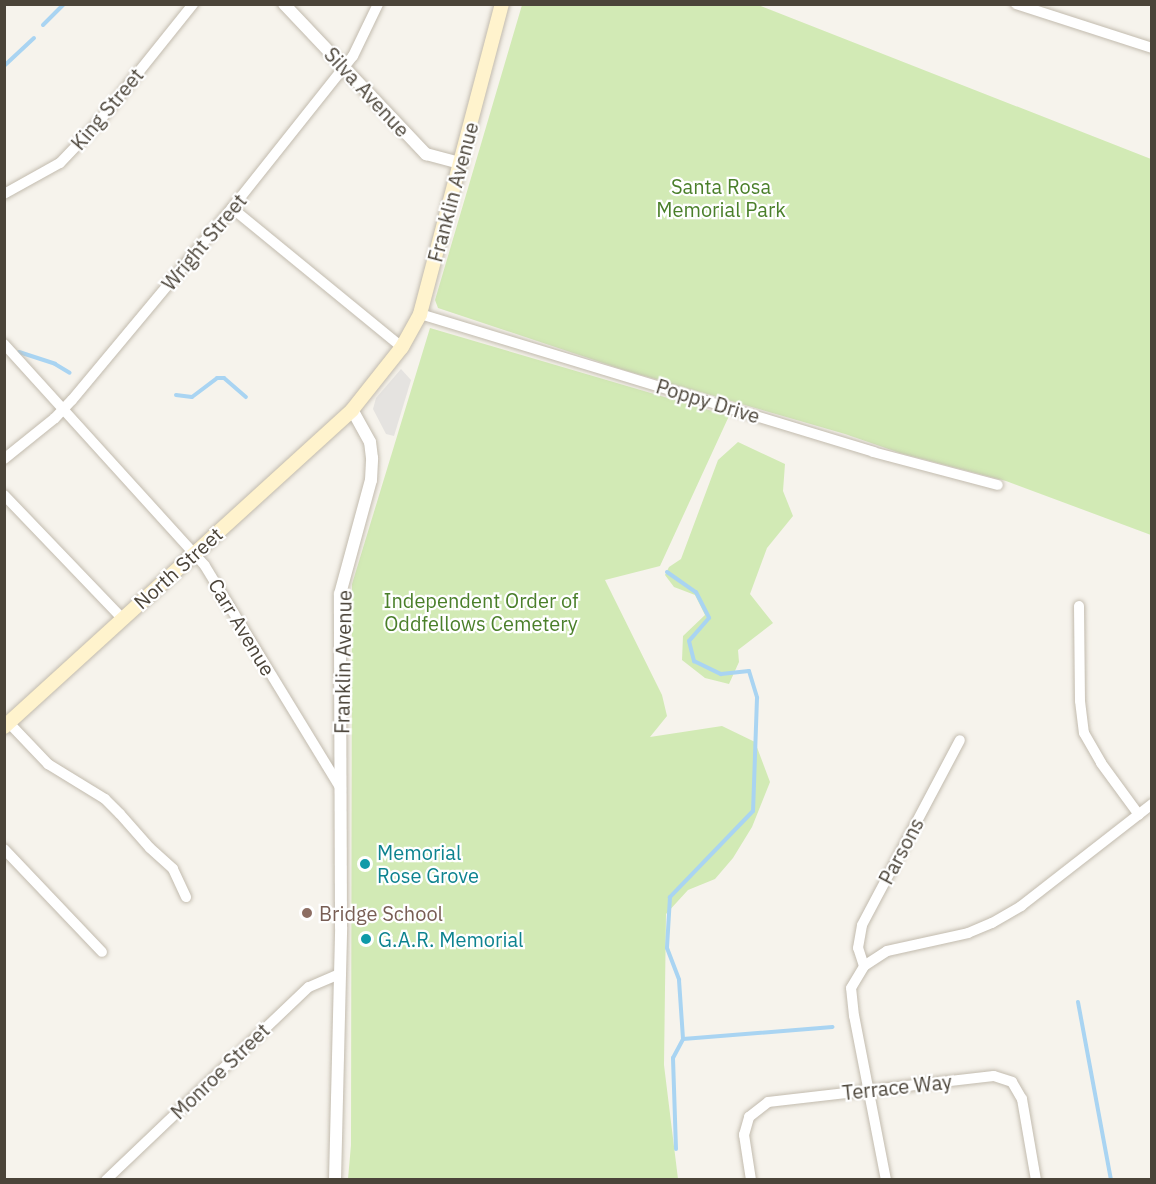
<!DOCTYPE html>
<style>
body{margin:0}
#map{position:relative;width:1156px;height:1184px;overflow:hidden;background:#f6f3ec;font-family:"IBM Plex Sans",sans-serif}
div>[style]{position:absolute}
.green>*{inset:0;background:#d2eab5}
.parking>*{inset:0;background:#e5e3e0}
.stream>*{height:4px;margin:-2px;padding:0 2px;transform-origin:2px;border-radius:2px;background:#a9d4f2}
.roads{filter:drop-shadow(0 0 2px #c2bbae) drop-shadow(0 0 2px #c2bbae)}
.minor>*{height:10px;margin:-5px;padding:0 5px;transform-origin:5px;border-radius:5px;background:#fff}
.tertiary>*{height:12px;margin:-6px;padding:0 6px;transform-origin:6px;border-radius:6px;background:#fff}
.secondary>*{height:14px;margin:-7px;padding:0 7px;transform-origin:7px;border-radius:7px;background:#fff3cd}
.dots>*{width:16px;height:16px;translate:-50% -50%;box-sizing:border-box;border:3px solid #fff;border-radius:50%}
span{translate:-50% -50%;white-space:nowrap;text-align:center;line-height:1.15;-webkit-text-stroke:4.5px #fff;paint-order:stroke}
.street-label{font-size:20px;color:#4b4439}
.park-label{font-size:20px;color:#4a7f2a}
.culture-label{font-size:20px;color:#0d838f}
.left{translate:0 -50%;text-align:left}
.education-label{font-size:20px;color:#785e54}
.frame{position:absolute;inset:0;border:6px solid #4b4439;pointer-events:none}
</style>
<div id="map">
<div class="green">
<div style="clip-path:polygon(522px 5px,758px 5px,1151px 159px,1151px 535px,1006px 481px,900px 453px,845px 434px,624px 370px,438px 308px,435px 300px)"></div>
<div style="clip-path:polygon(430px 328px,729px 416px,660px 566px,605px 580px,662px 695px,667px 716px,650px 737px,722px 726px,755px 742px,770px 782px,752px 827px,733px 858px,715px 879px,688px 890px,666px 914px,664px 1065px,678px 1179px,348px 1179px,351px 1145px,352px 584px)"></div>
<div style="clip-path:polygon(738px 442px,785px 464px,783px 491px,793px 516px,767px 548px,750px 594px,773px 623px,738px 650px,739px 662px,729px 684px,705px 678px,682px 660px,683px 636px,705px 615px,695px 595px,674px 587px,665px 575px,669px 567px,681px 559px,718px 460px)"></div>
</div>
<div class="parking">
<div style="clip-path:polygon(401px 369px,411px 380px,394px 436px,386px 434px,373px 409px,376px 398px)"></div>
</div>
<div class="stream">
<div style="left:43px;top:25px;width:30px;rotate:-45deg"></div>
<div style="left:4px;top:66px;width:41px;rotate:-43deg"></div>
<div style="left:19px;top:352px;width:38px;rotate:18deg"></div>
<div style="left:55px;top:364px;width:17px;rotate:31deg"></div>
<div style="left:176px;top:395px;width:16px;rotate:7deg"></div>
<div style="left:192px;top:397px;width:31px;rotate:-37deg"></div>
<div style="left:217px;top:378px;width:7px"></div>
<div style="left:224px;top:378px;width:29px;rotate:41deg"></div>
<div style="left:667px;top:572px;width:35px;rotate:35deg"></div>
<div style="left:696px;top:592px;width:29px;rotate:63deg"></div>
<div style="left:709px;top:618px;width:30px;rotate:131deg"></div>
<div style="left:689px;top:641px;width:21px;rotate:76deg"></div>
<div style="left:694px;top:661px;width:30px;rotate:26deg"></div>
<div style="left:721px;top:674px;width:28px;rotate:-6deg"></div>
<div style="left:749px;top:671px;width:28px;rotate:73deg"></div>
<div style="left:757px;top:698px;width:113px;rotate:92deg"></div>
<div style="left:753px;top:811px;width:120px;rotate:134deg"></div>
<div style="left:670px;top:897px;width:51px;rotate:93.4deg"></div>
<div style="left:667px;top:948px;width:34px;rotate:69deg"></div>
<div style="left:679px;top:980px;width:59px;rotate:86.1deg"></div>
<div style="left:1078px;top:1002px;width:181px;rotate:79.5deg"></div>
<div style="left:683px;top:1039px;width:150px;rotate:-4.6deg"></div>
<div style="left:676px;top:1149px;width:91px;rotate:-91.9deg"></div>
<div style="left:673px;top:1058px;width:21px;rotate:-62deg"></div>
</div>
<div class="roads">
<div class="minor">
<div style="left:1016px;top:4px;width:143px;rotate:17.9deg"></div>
<div style="left:4px;top:194px;width:64px;rotate:-29deg"></div>
<div style="left:60px;top:163px;width:54px;rotate:-46.5deg"></div>
<div style="left:97px;top:124px;width:154px;rotate:-51.3deg"></div>
<div style="left:232px;top:208px;width:220px;rotate:39.3deg"></div>
<div style="left:420px;top:314px;width:474px;rotate:16.9deg"></div>
<div style="left:873px;top:452px;width:129px;rotate:14.8deg"></div>
<div style="left:4px;top:344px;width:299px;rotate:47.8deg"></div>
<div style="left:205px;top:566px;width:261px;rotate:58.6deg"></div>
<div style="left:4px;top:459px;width:65px;rotate:-38.8deg"></div>
<div style="left:55px;top:418px;width:25px;rotate:-47deg"></div>
<div style="left:72px;top:400px;width:250px;rotate:-50.2deg"></div>
<div style="left:232px;top:208px;width:194px;rotate:-51.5deg"></div>
<div style="left:353px;top:56px;width:58px;rotate:-64.3deg"></div>
<div style="left:4px;top:495px;width:170px;rotate:46.2deg"></div>
<div style="left:1079px;top:606px;width:95px;rotate:89.4deg"></div>
<div style="left:1080px;top:701px;width:32px;rotate:83deg"></div>
<div style="left:1084px;top:733px;width:34px;rotate:60deg"></div>
<div style="left:1101px;top:763px;width:64px;rotate:53.8deg"></div>
<div style="left:9px;top:723px;width:57px;rotate:46.4deg"></div>
<div style="left:48px;top:764px;width:67px;rotate:31.6deg"></div>
<div style="left:105px;top:799px;width:21px;rotate:45deg"></div>
<div style="left:120px;top:814px;width:45px;rotate:48.6deg"></div>
<div style="left:150px;top:848px;width:31px;rotate:42deg"></div>
<div style="left:173px;top:869px;width:31px;rotate:65deg"></div>
<div style="left:4px;top:849px;width:142px;rotate:46.4deg"></div>
<div style="left:864px;top:966px;width:19px;rotate:-108deg"></div>
<div style="left:858px;top:948px;width:23px;rotate:-80deg"></div>
<div style="left:862px;top:925px;width:209px;rotate:-62.1deg"></div>
<div style="left:106px;top:1180px;width:280px;rotate:-43.6deg"></div>
<div style="left:309px;top:987px;width:34px;rotate:-23deg"></div>
<div style="left:751px;top:1180px;width:46px;rotate:-98.8deg"></div>
<div style="left:744px;top:1135px;width:19px;rotate:-74deg"></div>
<div style="left:749px;top:1117px;width:24px;rotate:-38deg"></div>
<div style="left:768px;top:1102px;width:227px;rotate:-6.6deg"></div>
<div style="left:994px;top:1076px;width:19px;rotate:18deg"></div>
<div style="left:1012px;top:1082px;width:20px;rotate:60deg"></div>
<div style="left:1022px;top:1099px;width:82px;rotate:80.2deg"></div>
<div style="left:886px;top:1180px;width:167px;rotate:-101deg"></div>
<div style="left:854px;top:1016px;width:28px;rotate:-96deg"></div>
<div style="left:851px;top:988px;width:26px;rotate:-59deg"></div>
<div style="left:864px;top:966px;width:27px;rotate:-33deg"></div>
<div style="left:887px;top:951px;width:83px;rotate:-12.5deg"></div>
<div style="left:968px;top:933px;width:26px;rotate:-23deg"></div>
<div style="left:992px;top:923px;width:34px;rotate:-30deg"></div>
<div style="left:1021px;top:906px;width:166px;rotate:-37.9deg"></div>
</div>
<div class="tertiary">
<div style="left:284px;top:4px;width:207px;rotate:46.6deg"></div>
<div style="left:426px;top:154px;width:35px;rotate:15deg"></div>
<div style="left:335px;top:1180px;width:253px;rotate:-88.6deg"></div>
<div style="left:341px;top:927px;width:333px;rotate:-90.2deg"></div>
<div style="left:340px;top:594px;width:118px;rotate:-74.8deg"></div>
<div style="left:371px;top:480px;width:22px;rotate:-87deg"></div>
<div style="left:372px;top:458px;width:16px;rotate:-97deg"></div>
<div style="left:370px;top:442px;width:37px;rotate:-119deg"></div>
</div>
<div class="secondary">
<div style="left:4px;top:727px;width:471px;rotate:-42.3deg"></div>
<div style="left:352px;top:410px;width:80px;rotate:-51.6deg"></div>
<div style="left:402px;top:347px;width:38px;rotate:-61deg"></div>
<div style="left:420px;top:314px;width:321px;rotate:-75.2deg"></div>
</div>
</div>
<div class="dots">
<div style="left:365px;top:864px;background:#0f9aa8"></div>
<div style="left:307px;top:913px;background:#8d6e63"></div>
<div style="left:366px;top:939px;background:#0f9aa8"></div>
</div>
<div class="street-label">
<span style="left:367px;top:92px;rotate:47deg">Silva Avenue</span>
<span style="left:107px;top:109px;rotate:-50deg">King Street</span>
<span style="left:453px;top:192px;rotate:-75deg">Franklin Avenue</span>
<span style="left:204px;top:242px;rotate:-50deg">Wright Street</span>
<span style="left:708px;top:401px;rotate:17deg">Poppy Drive</span>
<span style="left:178px;top:568px;rotate:-42deg">North Street</span>
<span style="left:242px;top:627px;rotate:59deg">Carr Avenue</span>
<span style="left:343px;top:662px;rotate:-89deg">Franklin Avenue</span>
<span style="left:901px;top:851px;rotate:-62deg">Parsons</span>
<span style="left:220px;top:1071px;rotate:-44deg">Monroe Street</span>
<span style="left:897px;top:1087px;rotate:-6deg">Terrace Way</span>
</div>
<div class="park-label">
<span style="left:721px;top:198px">Santa Rosa<br>Memorial Park</span>
<span style="left:481px;top:612px">Independent Order of<br>Oddfellows Cemetery</span>
</div>
<div class="culture-label">
<span class="left" style="left:377px;top:864px">Memorial<br>Rose Grove</span>
<span class="left" style="left:378px;top:939px">G.A.R. Memorial</span>
</div>
<div class="education-label">
<span class="left" style="left:319px;top:913px">Bridge School</span>
</div>
<div class="frame"></div>
</div>
